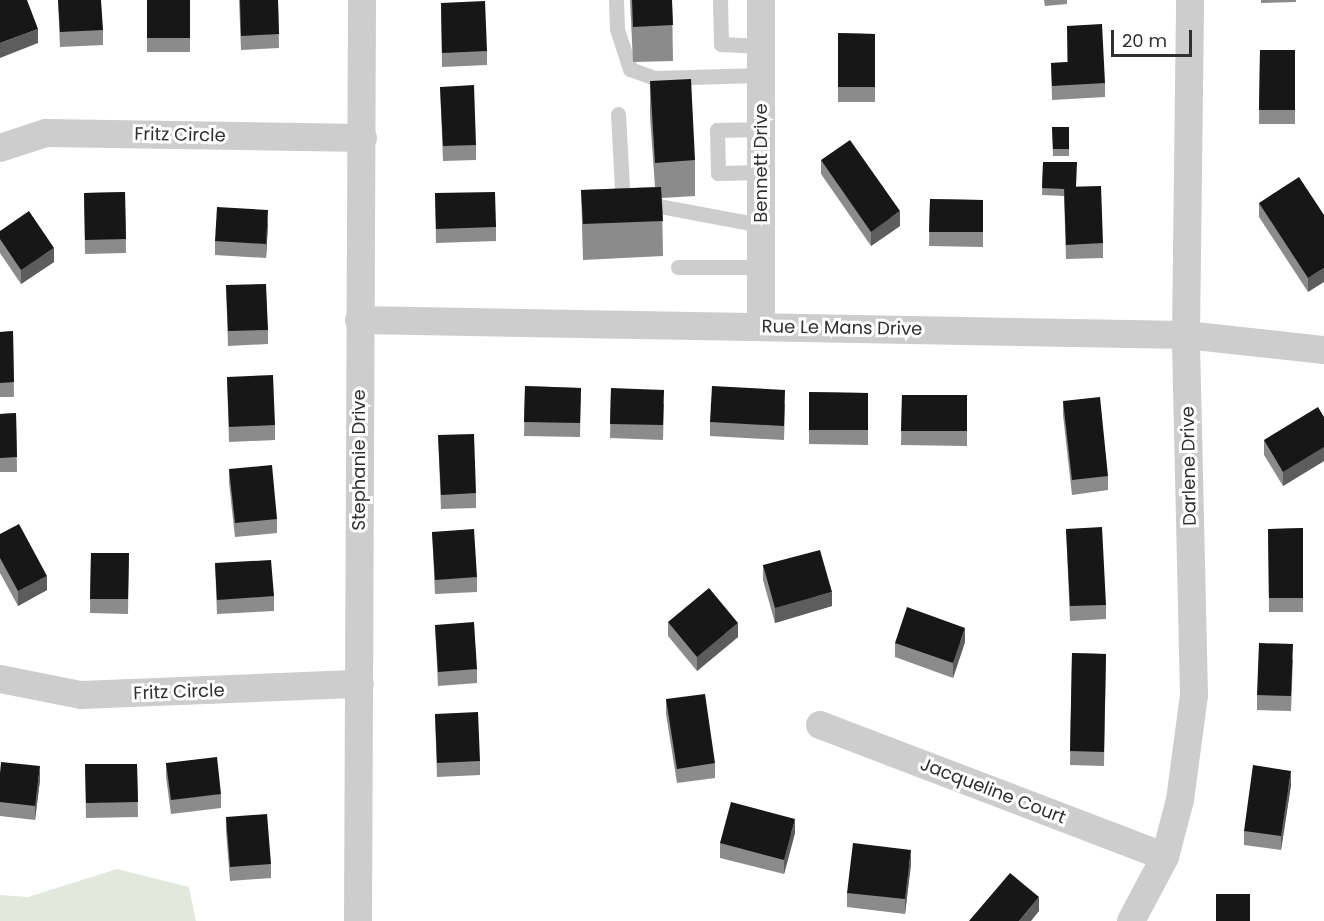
<!DOCTYPE html>
<style>
body{margin:0}
#map{position:relative;width:1324px;height:921px;overflow:hidden;background:#fff;font-family:Poppins,sans-serif}
div>[style]{position:absolute}
.green>*{inset:0;background:#e3e8dd}
.lane>*{height:15px;margin:-7.5px;padding:0 7.5px;transform-origin:7.5px;border-radius:7.5px;background:#cdcdcd}
.street>*{height:28px;margin:-14px;padding:0 14px;transform-origin:14px;border-radius:14px;background:#cdcdcd}
.wall>*{inset:0;background:#8b8b8b}
.shaded-wall>*{inset:0;background:#5d5d5d}
.building>*{inset:0;background:#171717}
span{translate:-50% -50%;white-space:nowrap;text-align:center;line-height:1.15;-webkit-text-stroke:6px #fff;paint-order:stroke}
.street-label{font-size:18px;color:#303030}
.scale{position:absolute;left:1111px;top:30px;width:81px;height:27px;box-sizing:border-box;border:3px solid #303030;border-top:0;padding-left:8px;font-size:18px;line-height:21px;white-space:nowrap;color:#303030;-webkit-text-stroke:4px #fff;paint-order:stroke}
</style>
<div id="map">
<div class="green">
<div style="clip-path:polygon(117px 869px,189px 887px,196px 921px,0 921px,0 895px,28px 897px)"></div>
</div>
<div class="lane">
<div style="left:616px;top:0;width:29px;rotate:88deg"></div>
<div style="left:617px;top:29px;width:42px;rotate:72deg"></div>
<div style="left:630px;top:69px;width:27px;rotate:20deg"></div>
<div style="left:655px;top:78px;width:106px;rotate:-1.6deg"></div>
<div style="left:720px;top:0;width:44px;rotate:88.7deg"></div>
<div style="left:721px;top:44px;width:40px;rotate:2.9deg"></div>
<div style="left:618px;top:114px;width:93px;rotate:86.9deg"></div>
<div style="left:623px;top:207px;width:36px;rotate:-2deg"></div>
<div style="left:659px;top:206px;width:104px;rotate:10.6deg"></div>
<div style="left:761px;top:172px;width:43px;rotate:178.7deg"></div>
<div style="left:718px;top:173px;width:43px;rotate:-91.3deg"></div>
<div style="left:717px;top:130px;width:44px;rotate:-1.3deg"></div>
<div style="left:678px;top:267px;width:83px"></div>
</div>
<div class="street">
<div style="left:0;top:148px;width:48px;rotate:-18.1deg"></div>
<div style="left:46px;top:133px;width:317px;rotate:0.9deg"></div>
<div style="left:359px;top:320px;width:827px;rotate:1.04deg"></div>
<div style="left:1186px;top:335px;width:139px;rotate:6.2deg"></div>
<div style="left:761px;top:326px;width:326px;rotate:-90deg"></div>
<div style="left:0;top:679px;width:83px;rotate:11.2deg"></div>
<div style="left:81px;top:695px;width:279px;rotate:-2.3deg"></div>
<div style="left:820px;top:725px;width:369px;rotate:20.9deg"></div>
<div style="left:358px;top:921px;width:921px;rotate:-89.75deg"></div>
<div style="left:1131px;top:921px;width:72px;rotate:-62deg"></div>
<div style="left:1165px;top:857px;width:59px;rotate:-75.3deg"></div>
<div style="left:1180px;top:800px;width:106px;rotate:-82.4deg"></div>
<div style="left:1194px;top:695px;width:360px;rotate:-91.3deg"></div>
<div style="left:1186px;top:335px;width:335px;rotate:-89.3deg"></div>
</div>
<div class="wall">
<div style="clip-path:polygon(58px 0,103px 30px,103px 45px,60px 47px)"></div>
<div style="clip-path:polygon(147px 0,190px 0,190px 52px,147px 52px)"></div>
<div style="clip-path:polygon(239px 0,278px 0,279px 48px,241px 50px)"></div>
<div style="clip-path:polygon(630px 0,672px 0,673px 61px,633px 62px)"></div>
<div style="clip-path:polygon(1044px 0,1067px 0,1067px 4px,1045px 6px)"></div>
<div style="clip-path:polygon(1261px 0,1296px 0,1296px 2px,1261px 3px)"></div>
<div style="clip-path:polygon(441px 3px,487px 51px,487px 65px,442px 67px)"></div>
<div style="clip-path:polygon(1067px 26px,1105px 83px,1105px 97px,1052px 100px,1051px 63px,1067px 62px)"></div>
<div style="clip-path:polygon(838px 33px,875px 34px,875px 102px,838px 102px)"></div>
<div style="clip-path:polygon(1260px 50px,1295px 50px,1295px 124px,1259px 124px)"></div>
<div style="clip-path:polygon(650px 81px,695px 160px,695px 196px,662px 198px,663px 256px,583px 260px,581px 190px,655px 187px,650px 117px)"></div>
<div style="clip-path:polygon(440px 87px,476px 145px,476px 160px,443px 161px)"></div>
<div style="clip-path:polygon(1052px 127px,1069px 127px,1069px 156px,1053px 156px)"></div>
<div style="clip-path:polygon(821px 160px,900px 226px,871px 246px,821px 174px)"></div>
<div style="clip-path:polygon(1043px 162px,1076px 187px,1103px 243px,1103px 258px,1066px 259px,1064px 196px,1042px 195px)"></div>
<div style="clip-path:polygon(125px 192px,126px 253px,85px 254px,84px 193px)"></div>
<div style="clip-path:polygon(435px 193px,496px 227px,496px 241px,436px 243px)"></div>
<div style="clip-path:polygon(930px 199px,983px 200px,983px 247px,929px 246px)"></div>
<div style="clip-path:polygon(1259px 203px,1324px 215px,1308px 292px,1259px 217px)"></div>
<div style="clip-path:polygon(268px 224px,266px 258px,215px 255px,215px 241px)"></div>
<div style="clip-path:polygon(0 231px,54px 262px,21px 284px,0 253px)"></div>
<div style="clip-path:polygon(226px 285px,268px 330px,268px 344px,228px 346px)"></div>
<div style="clip-path:polygon(13px 331px,14px 397px,0 397px,0 332px)"></div>
<div style="clip-path:polygon(227px 377px,275px 425px,275px 440px,229px 442px)"></div>
<div style="clip-path:polygon(525px 386px,581px 388px,580px 437px,524px 436px)"></div>
<div style="clip-path:polygon(611px 388px,664px 404px,663px 440px,610px 438px)"></div>
<div style="clip-path:polygon(809px 392px,868px 393px,868px 445px,809px 444px)"></div>
<div style="clip-path:polygon(902px 395px,967px 395px,967px 446px,901px 445px)"></div>
<div style="clip-path:polygon(1063px 401px,1108px 476px,1108px 490px,1072px 495px,1063px 415px)"></div>
<div style="clip-path:polygon(785px 404px,784px 440px,710px 436px,710px 422px)"></div>
<div style="clip-path:polygon(16px 413px,17px 472px,0 472px,0 414px)"></div>
<div style="clip-path:polygon(1324px 417px,1324px 461px,1283px 486px,1264px 455px,1264px 440px)"></div>
<div style="clip-path:polygon(438px 435px,476px 493px,476px 508px,441px 509px)"></div>
<div style="clip-path:polygon(229px 469px,277px 519px,277px 533px,235px 537px,229px 483px)"></div>
<div style="clip-path:polygon(1303px 528px,1303px 612px,1269px 612px,1268px 529px)"></div>
<div style="clip-path:polygon(1066px 529px,1106px 605px,1106px 619px,1070px 621px)"></div>
<div style="clip-path:polygon(432px 532px,477px 577px,477px 592px,435px 594px)"></div>
<div style="clip-path:polygon(0 534px,47px 590px,18px 606px,0 573px)"></div>
<div style="clip-path:polygon(91px 553px,129px 553px,128px 614px,90px 613px)"></div>
<div style="clip-path:polygon(215px 563px,274px 596px,274px 611px,217px 614px)"></div>
<div style="clip-path:polygon(763px 565px,832px 606px,775px 623px,763px 580px)"></div>
<div style="clip-path:polygon(668px 622px,738px 637px,697px 671px,668px 636px)"></div>
<div style="clip-path:polygon(435px 625px,477px 669px,477px 683px,438px 686px)"></div>
<div style="clip-path:polygon(965px 642px,953px 678px,895px 657px,895px 643px)"></div>
<div style="clip-path:polygon(1072px 653px,1106px 654px,1104px 766px,1070px 765px)"></div>
<div style="clip-path:polygon(1293px 659px,1291px 711px,1257px 710px,1257px 695px)"></div>
<div style="clip-path:polygon(666px 699px,715px 763px,715px 778px,677px 783px,666px 714px)"></div>
<div style="clip-path:polygon(435px 714px,480px 761px,480px 775px,437px 777px)"></div>
<div style="clip-path:polygon(166px 763px,221px 794px,221px 808px,171px 814px,166px 777px)"></div>
<div style="clip-path:polygon(85px 764px,137px 764px,138px 817px,86px 818px)"></div>
<div style="clip-path:polygon(0 773px,40px 780px,35px 820px,0 816px)"></div>
<div style="clip-path:polygon(1291px 785px,1281px 850px,1244px 845px,1244px 831px)"></div>
<div style="clip-path:polygon(226px 817px,271px 864px,271px 878px,230px 881px,226px 831px)"></div>
<div style="clip-path:polygon(795px 833px,784px 874px,720px 858px,720px 843px)"></div>
<div style="clip-path:polygon(911px 864px,905px 914px,847px 907px,847px 893px)"></div>
</div>
<div class="shaded-wall">
<div style="clip-path:polygon(38px 29px,38px 43px,0 58px,0 43px)"></div>
<div style="clip-path:polygon(268px 210px,268px 224px,266px 258px,266px 244px)"></div>
<div style="clip-path:polygon(900px 211px,900px 226px,871px 246px,871px 232px)"></div>
<div style="clip-path:polygon(54px 248px,54px 262px,21px 284px,21px 270px)"></div>
<div style="clip-path:polygon(1324px 268px,1324px 282px,1308px 292px,1308px 278px)"></div>
<div style="clip-path:polygon(1324px 447px,1324px 461px,1283px 486px,1283px 472px)"></div>
<div style="clip-path:polygon(47px 576px,47px 590px,18px 606px,18px 591px)"></div>
<div style="clip-path:polygon(832px 592px,832px 606px,775px 623px,775px 608px)"></div>
<div style="clip-path:polygon(738px 623px,738px 637px,697px 671px,697px 657px)"></div>
<div style="clip-path:polygon(965px 628px,965px 642px,953px 678px,953px 663px)"></div>
<div style="clip-path:polygon(40px 766px,40px 780px,35px 820px,35px 806px)"></div>
<div style="clip-path:polygon(1291px 771px,1291px 785px,1281px 850px,1281px 836px)"></div>
<div style="clip-path:polygon(795px 819px,795px 833px,784px 874px,784px 860px)"></div>
<div style="clip-path:polygon(911px 850px,911px 864px,905px 914px,905px 899px)"></div>
<div style="clip-path:polygon(1039px 897px,1039px 911px,1031px 921px,1019px 921px)"></div>
</div>
<div class="building">
<div style="clip-path:polygon(0 0,27px 0,38px 29px,0 43px)"></div>
<div style="clip-path:polygon(58px 0,101px 0,103px 30px,60px 32px)"></div>
<div style="clip-path:polygon(147px 0,190px 0,190px 38px,147px 38px)"></div>
<div style="clip-path:polygon(240px 0,278px 0,279px 34px,241px 36px)"></div>
<div style="clip-path:polygon(632px 0,672px 0,673px 25px,633px 27px)"></div>
<div style="clip-path:polygon(485px 1px,487px 51px,442px 53px,441px 3px)"></div>
<div style="clip-path:polygon(1102px 24px,1105px 83px,1052px 86px,1051px 63px,1068px 62px,1067px 26px)"></div>
<div style="clip-path:polygon(838px 33px,875px 34px,875px 87px,838px 87px)"></div>
<div style="clip-path:polygon(1260px 50px,1295px 50px,1295px 110px,1259px 110px)"></div>
<div style="clip-path:polygon(691px 79px,695px 160px,655px 163px,650px 81px)"></div>
<div style="clip-path:polygon(474px 85px,476px 145px,443px 146px,440px 87px)"></div>
<div style="clip-path:polygon(1052px 127px,1069px 127px,1069px 149px,1053px 149px)"></div>
<div style="clip-path:polygon(850px 140px,900px 211px,871px 232px,821px 160px)"></div>
<div style="clip-path:polygon(1043px 162px,1077px 162px,1076px 187px,1064px 187px,1064px 189px,1042px 188px)"></div>
<div style="clip-path:polygon(1299px 177px,1324px 215px,1324px 268px,1308px 278px,1259px 203px)"></div>
<div style="clip-path:polygon(1101px 186px,1103px 243px,1066px 245px,1064px 187px)"></div>
<div style="clip-path:polygon(661px 187px,663px 221px,583px 224px,581px 190px)"></div>
<div style="clip-path:polygon(125px 192px,126px 239px,85px 240px,84px 193px)"></div>
<div style="clip-path:polygon(495px 192px,496px 227px,436px 229px,435px 193px)"></div>
<div style="clip-path:polygon(930px 199px,983px 200px,983px 232px,929px 232px)"></div>
<div style="clip-path:polygon(217px 207px,268px 210px,266px 244px,215px 241px)"></div>
<div style="clip-path:polygon(29px 211px,54px 248px,21px 270px,0 239px,0 231px)"></div>
<div style="clip-path:polygon(266px 284px,268px 330px,228px 331px,226px 285px)"></div>
<div style="clip-path:polygon(13px 331px,14px 382px,0 383px,0 332px)"></div>
<div style="clip-path:polygon(273px 375px,275px 425px,229px 427px,227px 377px)"></div>
<div style="clip-path:polygon(525px 386px,581px 388px,580px 423px,524px 422px)"></div>
<div style="clip-path:polygon(712px 386px,785px 390px,784px 426px,710px 422px)"></div>
<div style="clip-path:polygon(611px 388px,664px 390px,663px 425px,610px 424px)"></div>
<div style="clip-path:polygon(809px 392px,868px 393px,868px 430px,809px 430px)"></div>
<div style="clip-path:polygon(902px 395px,967px 395px,967px 431px,901px 431px)"></div>
<div style="clip-path:polygon(1100px 397px,1108px 476px,1072px 480px,1063px 401px)"></div>
<div style="clip-path:polygon(1318px 407px,1324px 417px,1324px 447px,1283px 472px,1264px 440px)"></div>
<div style="clip-path:polygon(16px 413px,17px 457px,0 458px,0 414px)"></div>
<div style="clip-path:polygon(474px 434px,476px 493px,441px 495px,438px 435px)"></div>
<div style="clip-path:polygon(272px 465px,277px 519px,235px 523px,229px 469px)"></div>
<div style="clip-path:polygon(19px 524px,47px 576px,18px 591px,0 558px,0 534px)"></div>
<div style="clip-path:polygon(1102px 527px,1106px 605px,1070px 606px,1066px 529px)"></div>
<div style="clip-path:polygon(1303px 528px,1303px 598px,1269px 598px,1268px 529px)"></div>
<div style="clip-path:polygon(474px 529px,477px 577px,435px 580px,432px 532px)"></div>
<div style="clip-path:polygon(820px 550px,832px 592px,775px 608px,763px 565px)"></div>
<div style="clip-path:polygon(91px 553px,129px 553px,128px 599px,90px 599px)"></div>
<div style="clip-path:polygon(271px 560px,274px 596px,217px 600px,215px 563px)"></div>
<div style="clip-path:polygon(709px 588px,738px 623px,697px 657px,668px 622px)"></div>
<div style="clip-path:polygon(907px 607px,965px 628px,953px 663px,895px 643px)"></div>
<div style="clip-path:polygon(474px 622px,477px 669px,438px 672px,435px 625px)"></div>
<div style="clip-path:polygon(1259px 643px,1293px 644px,1291px 696px,1257px 695px)"></div>
<div style="clip-path:polygon(1072px 653px,1106px 654px,1104px 752px,1070px 751px)"></div>
<div style="clip-path:polygon(705px 694px,715px 763px,677px 769px,666px 699px)"></div>
<div style="clip-path:polygon(478px 712px,480px 761px,437px 763px,435px 714px)"></div>
<div style="clip-path:polygon(217px 757px,221px 794px,171px 800px,166px 763px)"></div>
<div style="clip-path:polygon(1px 762px,40px 766px,35px 806px,0 802px,0 773px)"></div>
<div style="clip-path:polygon(85px 764px,137px 764px,138px 802px,86px 803px)"></div>
<div style="clip-path:polygon(1253px 765px,1291px 771px,1281px 836px,1244px 831px)"></div>
<div style="clip-path:polygon(731px 802px,795px 819px,784px 860px,720px 843px)"></div>
<div style="clip-path:polygon(267px 814px,271px 864px,230px 867px,226px 817px)"></div>
<div style="clip-path:polygon(853px 843px,911px 850px,905px 899px,847px 893px)"></div>
<div style="clip-path:polygon(1010px 873px,1039px 897px,1019px 921px,969px 921px)"></div>
<div style="clip-path:polygon(1216px 894px,1250px 894px,1250px 921px,1216px 921px)"></div>
</div>
<div class="street-label">
<span style="left:180px;top:135px;rotate:1deg">Fritz Circle</span>
<span style="left:761px;top:163px;rotate:-90deg">Bennett Drive</span>
<span style="left:842px;top:328px;rotate:1deg">Rue Le Mans Drive</span>
<span style="left:359px;top:460px;rotate:-90deg">Stephanie Drive</span>
<span style="left:1189px;top:466px;rotate:-91deg">Darlene Drive</span>
<span style="left:179px;top:692px;rotate:-2deg">Fritz Circle</span>
<span style="left:993px;top:791px;rotate:21deg">Jacqueline Court</span>
</div>
<div class="scale">20 m</div>
</div>
